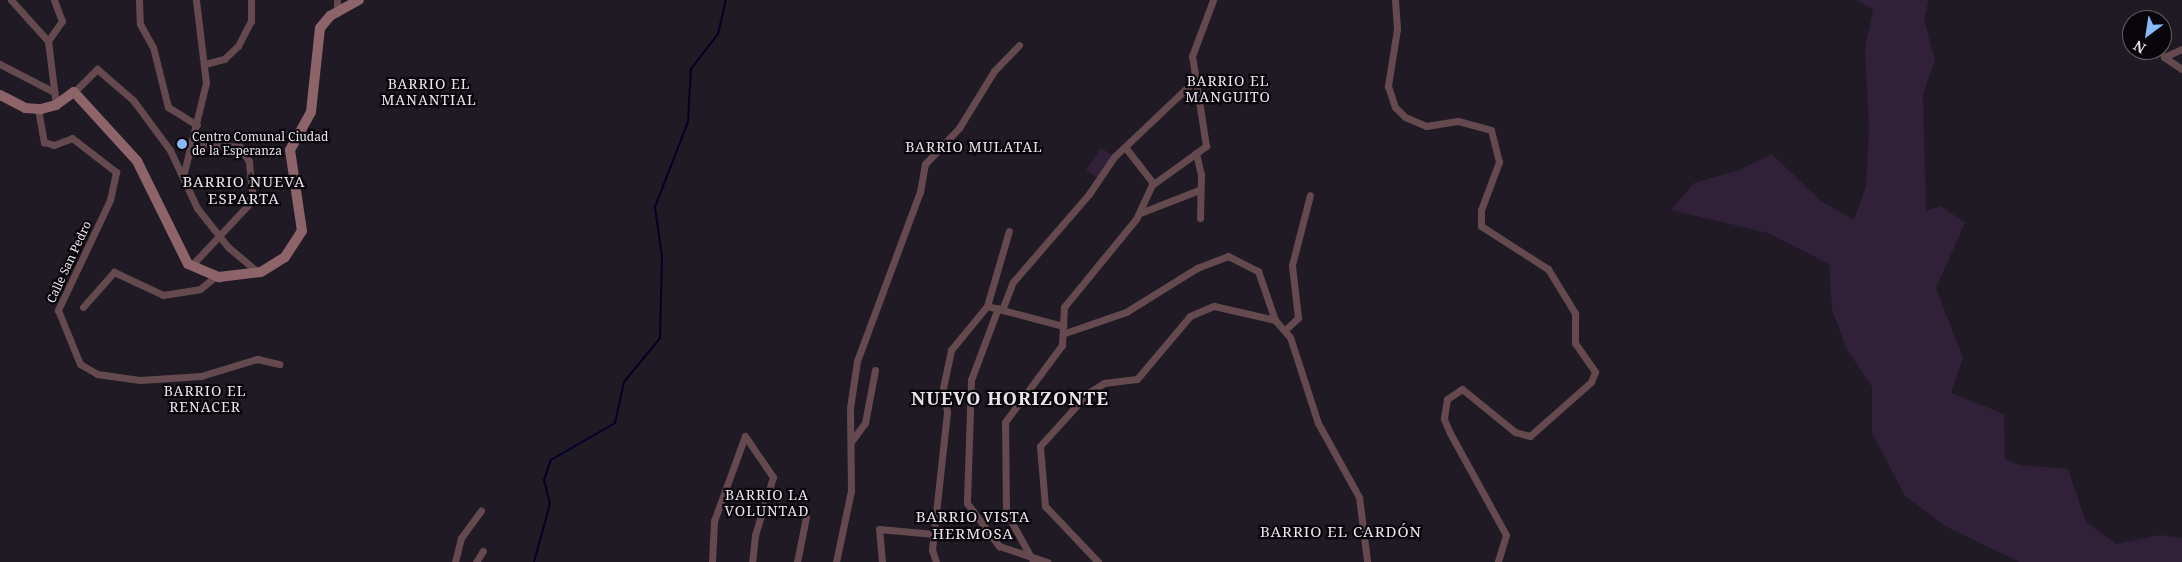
<!DOCTYPE html>
<meta charset="utf-8">
<style>
body{margin:0}
#map{position:relative;width:2182px;height:562px;overflow:hidden;background:#201a24;font-family:"Noto Serif",serif}
div>[style]{position:absolute}
.green>*{inset:0;background:#302038}
.stream>*{height:2px;margin:-1px;padding:0 1px;transform-origin:1px;border-radius:1px;background:#000226}
.street>*{height:7px;margin:-3.5px;padding:0 3.5px;transform-origin:3.5px;border-radius:3.5px;background:#644a4e}
.secondary>*{height:10px;margin:-5px;padding:0 5px;transform-origin:5px;border-radius:5px;background:#8c646a}
.dots>*{width:14px;height:14px;translate:-50% -50%;box-sizing:border-box;border:2px solid #08060a;border-radius:50%}
span{translate:-50% -50%;white-space:nowrap;text-align:center;line-height:1.15;-webkit-text-stroke:4.5px #08060a;paint-order:stroke}
.poi-label{font-size:12px;color:#e9e4ec}
.left{translate:0 -50%;text-align:left}
.street-label{font-size:12px;color:#e9e4ec}
.neighbourhood-label{font-size:14px;color:#e9e4ec;letter-spacing:1px}
.quarter-label{font-size:15px;color:#e9e4ec;letter-spacing:1px}
.district-label{font-size:18px;color:#e9e4ec;font-weight:700;letter-spacing:1px}
.north{position:absolute;left:2122px;top:10px;width:50px;height:50px;box-sizing:border-box;background:#08060a;border:1px solid #625f64;border-radius:50%;rotate:211deg;font-size:14px;font-weight:700;line-height:20px;text-align:center;color:#e9e4ec}
.north::after{content:'';display:block;margin:auto;width:18px;height:22px;background:#8abafc;clip-path:polygon(50% 0,100% 100%,50% 72%,0 100%)}
</style>
<div id="map">
<div class="green">
<div style="clip-path:polygon(1857px 0,1929px 0,1924px 19px,1935px 60px,1923px 94px,1926px 211px,1941px 206px,1965px 223px,1936px 288px,1963px 358px,1951px 393px,2004px 414px,2005px 459px,2020px 465px,2068px 469px,2086px 522px,2116px 544px,2160px 535px,2182px 538px,2182px 562px,2019px 562px,1947px 527px,1905px 496px,1872px 433px,1872px 387px,1846px 348px,1832px 309px,1829px 264px,1768px 233px,1671px 210px,1694px 183px,1739px 170px,1772px 154px,1821px 201px,1854px 220px,1866px 186px,1869px 128px,1865px 48px,1873px 10px)"></div>
<div style="clip-path:polygon(1101px 148px,1112px 155px,1097px 178px,1086px 170px)"></div>
</div>
<div class="stream">
<div style="left:534px;top:562px;width:60px;rotate:-74.6deg"></div>
<div style="left:550px;top:504px;width:25px;rotate:-104deg"></div>
<div style="left:544px;top:480px;width:21px;rotate:-71deg"></div>
<div style="left:551px;top:460px;width:74px;rotate:-30deg"></div>
<div style="left:615px;top:423px;width:42px;rotate:-77.6deg"></div>
<div style="left:624px;top:382px;width:57px;rotate:-50.7deg"></div>
<div style="left:660px;top:338px;width:81px;rotate:-88.6deg"></div>
<div style="left:662px;top:257px;width:50px;rotate:-98deg"></div>
<div style="left:655px;top:207px;width:91px;rotate:-68.8deg"></div>
<div style="left:688px;top:122px;width:53px;rotate:-86.8deg"></div>
<div style="left:691px;top:69px;width:44px;rotate:-52.4deg"></div>
<div style="left:718px;top:34px;width:35px;rotate:-77deg"></div>
</div>
<div class="street">
<div style="left:11px;top:0;width:55px;rotate:47.9deg"></div>
<div style="left:48px;top:41px;width:64px;rotate:82.9deg"></div>
<div style="left:139px;top:0;width:24px;rotate:88deg"></div>
<div style="left:140px;top:24px;width:26px;rotate:61deg"></div>
<div style="left:153px;top:47px;width:62px;rotate:76deg"></div>
<div style="left:168px;top:107px;width:34px;rotate:32deg"></div>
<div style="left:1395px;top:0;width:29px;rotate:86deg"></div>
<div style="left:1397px;top:29px;width:58px;rotate:99deg"></div>
<div style="left:1388px;top:86px;width:22px;rotate:72deg"></div>
<div style="left:1395px;top:107px;width:14px;rotate:45deg"></div>
<div style="left:1405px;top:117px;width:23px;rotate:23deg"></div>
<div style="left:1426px;top:126px;width:32px;rotate:-9deg"></div>
<div style="left:1458px;top:121px;width:34px;rotate:15deg"></div>
<div style="left:1491px;top:130px;width:33px;rotate:76deg"></div>
<div style="left:1499px;top:162px;width:51px;rotate:110.6deg"></div>
<div style="left:1481px;top:210px;width:16px;rotate:90deg"></div>
<div style="left:1481px;top:226px;width:80px;rotate:32.7deg"></div>
<div style="left:1548px;top:269px;width:52px;rotate:58.5deg"></div>
<div style="left:1575px;top:313px;width:30px;rotate:90deg"></div>
<div style="left:1575px;top:343px;width:35px;rotate:55deg"></div>
<div style="left:1595px;top:372px;width:11px;rotate:112deg"></div>
<div style="left:1591px;top:382px;width:81px;rotate:138.5deg"></div>
<div style="left:1530px;top:436px;width:16px;rotate:-165deg"></div>
<div style="left:1515px;top:432px;width:68px;rotate:-140.9deg"></div>
<div style="left:1462px;top:389px;width:18px;rotate:146deg"></div>
<div style="left:1447px;top:399px;width:20px;rotate:99deg"></div>
<div style="left:1444px;top:419px;width:15px;rotate:67deg"></div>
<div style="left:1450px;top:433px;width:116px;rotate:61.2deg"></div>
<div style="left:1506px;top:535px;width:28px;rotate:107deg"></div>
<div style="left:337px;top:13px;width:13px;rotate:-90deg"></div>
<div style="left:48px;top:41px;width:24px;rotate:-55deg"></div>
<div style="left:62px;top:21px;width:22px;rotate:-111deg"></div>
<div style="left:2182px;top:49px;width:20px;rotate:156deg"></div>
<div style="left:2164px;top:57px;width:22px;rotate:34deg"></div>
<div style="left:0;top:64px;width:61px;rotate:27.4deg"></div>
<div style="left:205px;top:64px;width:20px;rotate:-15deg"></div>
<div style="left:224px;top:59px;width:19px;rotate:-43deg"></div>
<div style="left:238px;top:46px;width:28px;rotate:-63deg"></div>
<div style="left:251px;top:21px;width:21px;rotate:-90deg"></div>
<div style="left:74px;top:92px;width:33px;rotate:-45deg"></div>
<div style="left:97px;top:69px;width:48px;rotate:40.7deg"></div>
<div style="left:133px;top:100px;width:62px;rotate:53.5deg"></div>
<div style="left:170px;top:150px;width:64px;rotate:65deg"></div>
<div style="left:197px;top:208px;width:50px;rotate:51.5deg"></div>
<div style="left:228px;top:247px;width:39px;rotate:40deg"></div>
<div style="left:38px;top:109px;width:34px;rotate:80deg"></div>
<div style="left:44px;top:142px;width:10px;rotate:17deg"></div>
<div style="left:54px;top:145px;width:19px;rotate:-21deg"></div>
<div style="left:72px;top:138px;width:56px;rotate:37.7deg"></div>
<div style="left:116px;top:172px;width:29px;rotate:102deg"></div>
<div style="left:110px;top:200px;width:122px;rotate:115.3deg"></div>
<div style="left:58px;top:310px;width:58px;rotate:67.8deg"></div>
<div style="left:80px;top:364px;width:20px;rotate:30deg"></div>
<div style="left:97px;top:374px;width:43px;rotate:7.9deg"></div>
<div style="left:140px;top:380px;width:61px;rotate:-3.8deg"></div>
<div style="left:201px;top:376px;width:59px;rotate:-16.9deg"></div>
<div style="left:257px;top:359px;width:23px;rotate:13deg"></div>
<div style="left:1125px;top:147px;width:46px;rotate:52.1deg"></div>
<div style="left:1196px;top:153px;width:22px;rotate:77deg"></div>
<div style="left:1201px;top:174px;width:44px;rotate:91.3deg"></div>
<div style="left:183px;top:177px;width:97px;rotate:-76.3deg"></div>
<div style="left:206px;top:83px;width:84px;rotate:-96.9deg"></div>
<div style="left:1140px;top:213px;width:63px;rotate:-21.3deg"></div>
<div style="left:191px;top:266px;width:83px;rotate:-46.9deg"></div>
<div style="left:248px;top:205px;width:14px;rotate:-73deg"></div>
<div style="left:252px;top:192px;width:31px;rotate:-96deg"></div>
<div style="left:249px;top:161px;width:17px;rotate:-123deg"></div>
<div style="left:240px;top:147px;width:46px;rotate:-175deg"></div>
<div style="left:987px;top:306px;width:78px;rotate:-73.7deg"></div>
<div style="left:83px;top:307px;width:47px;rotate:-48.5deg"></div>
<div style="left:114px;top:272px;width:54px;rotate:25.1deg"></div>
<div style="left:163px;top:295px;width:37px;rotate:-9deg"></div>
<div style="left:200px;top:289px;width:19px;rotate:-39deg"></div>
<div style="left:998px;top:308px;width:77px;rotate:110.6deg"></div>
<div style="left:971px;top:380px;width:123px;rotate:91.9deg"></div>
<div style="left:967px;top:503px;width:54px;rotate:53.3deg"></div>
<div style="left:999px;top:546px;width:51px;rotate:18.4deg"></div>
<div style="left:1002px;top:310px;width:30px;rotate:-69deg"></div>
<div style="left:1013px;top:282px;width:116px;rotate:-49.2deg"></div>
<div style="left:1089px;top:194px;width:45px;rotate:-56deg"></div>
<div style="left:1114px;top:157px;width:109px;rotate:-43.5deg"></div>
<div style="left:1285px;top:330px;width:18px;rotate:-43deg"></div>
<div style="left:1298px;top:318px;width:53px;rotate:-96.5deg"></div>
<div style="left:1292px;top:265px;width:72px;rotate:-75.6deg"></div>
<div style="left:1065px;top:333px;width:65px;rotate:-19deg"></div>
<div style="left:1126px;top:312px;width:84px;rotate:-31.8deg"></div>
<div style="left:1197px;top:268px;width:33px;rotate:-21deg"></div>
<div style="left:1228px;top:256px;width:34px;rotate:27deg"></div>
<div style="left:1258px;top:271px;width:52px;rotate:70.9deg"></div>
<div style="left:851px;top:442px;width:24px;rotate:-54deg"></div>
<div style="left:865px;top:423px;width:54px;rotate:-79.3deg"></div>
<div style="left:1032px;top:559px;width:54px;rotate:-119deg"></div>
<div style="left:1006px;top:512px;width:90px;rotate:-90.6deg"></div>
<div style="left:1005px;top:422px;width:96px;rotate:-53.5deg"></div>
<div style="left:1062px;top:345px;width:38px;rotate:-87deg"></div>
<div style="left:1064px;top:307px;width:114px;rotate:-50.7deg"></div>
<div style="left:1136px;top:219px;width:38px;rotate:-65deg"></div>
<div style="left:1152px;top:185px;width:67px;rotate:-35.8deg"></div>
<div style="left:1206px;top:146px;width:91px;rotate:-98.8deg"></div>
<div style="left:1192px;top:56px;width:60px;rotate:-69.4deg"></div>
<div style="left:455px;top:562px;width:25px;rotate:-76deg"></div>
<div style="left:461px;top:538px;width:34px;rotate:-54deg"></div>
<div style="left:476px;top:562px;width:13px;rotate:-58deg"></div>
<div style="left:712px;top:562px;width:41px;rotate:-87.2deg"></div>
<div style="left:714px;top:521px;width:90px;rotate:-70deg"></div>
<div style="left:745px;top:436px;width:50px;rotate:55.7deg"></div>
<div style="left:773px;top:477px;width:61px;rotate:107.2deg"></div>
<div style="left:755px;top:535px;width:27px;rotate:96deg"></div>
<div style="left:797px;top:562px;width:46px;rotate:-78.7deg"></div>
<div style="left:836px;top:562px;width:73px;rotate:-78.1deg"></div>
<div style="left:851px;top:491px;width:83px;rotate:-90.7deg"></div>
<div style="left:850px;top:408px;width:48px;rotate:-81.5deg"></div>
<div style="left:857px;top:361px;width:180px;rotate:-69.6deg"></div>
<div style="left:920px;top:192px;width:28px;rotate:-80deg"></div>
<div style="left:925px;top:164px;width:50px;rotate:-46.6deg"></div>
<div style="left:959px;top:128px;width:67px;rotate:-58.4deg"></div>
<div style="left:994px;top:71px;width:36px;rotate:-46deg"></div>
<div style="left:882px;top:562px;width:33px;rotate:-95deg"></div>
<div style="left:879px;top:529px;width:55px;rotate:5.2deg"></div>
<div style="left:936px;top:562px;width:13px;rotate:-108deg"></div>
<div style="left:932px;top:550px;width:139px;rotate:-83.8deg"></div>
<div style="left:947px;top:412px;width:24px;rotate:-99deg"></div>
<div style="left:943px;top:388px;width:39px;rotate:-78deg"></div>
<div style="left:951px;top:350px;width:57px;rotate:-50.7deg"></div>
<div style="left:987px;top:306px;width:79px;rotate:14.7deg"></div>
<div style="left:1098px;top:562px;width:77px;rotate:-133.4deg"></div>
<div style="left:1045px;top:506px;width:60px;rotate:-94.8deg"></div>
<div style="left:1040px;top:446px;width:72px;rotate:-47.8deg"></div>
<div style="left:1088px;top:393px;width:19px;rotate:-32deg"></div>
<div style="left:1104px;top:383px;width:33px;rotate:-7deg"></div>
<div style="left:1137px;top:379px;width:82px;rotate:-49.9deg"></div>
<div style="left:1190px;top:316px;width:26px;rotate:-23deg"></div>
<div style="left:1214px;top:306px;width:63px;rotate:12.9deg"></div>
<div style="left:1275px;top:320px;width:23px;rotate:49deg"></div>
<div style="left:1290px;top:337px;width:90px;rotate:72deg"></div>
<div style="left:1318px;top:423px;width:85px;rotate:61deg"></div>
<div style="left:1359px;top:497px;width:64px;rotate:82.8deg"></div>
</div>
<div class="secondary">
<div style="left:0;top:95px;width:28px;rotate:27deg"></div>
<div style="left:25px;top:108px;width:16px;rotate:4deg"></div>
<div style="left:41px;top:109px;width:16px;rotate:-15deg"></div>
<div style="left:56px;top:105px;width:22px;rotate:-36deg"></div>
<div style="left:74px;top:92px;width:93px;rotate:47.6deg"></div>
<div style="left:137px;top:161px;width:115px;rotate:63.7deg"></div>
<div style="left:188px;top:264px;width:34px;rotate:23deg"></div>
<div style="left:219px;top:277px;width:42px;rotate:-6.8deg"></div>
<div style="left:261px;top:272px;width:28px;rotate:-32deg"></div>
<div style="left:285px;top:257px;width:31px;rotate:-57deg"></div>
<div style="left:302px;top:231px;width:82px;rotate:-98.4deg"></div>
<div style="left:290px;top:150px;width:43px;rotate:-61.1deg"></div>
<div style="left:311px;top:112px;width:84px;rotate:-83.9deg"></div>
<div style="left:320px;top:28px;width:16px;rotate:-50deg"></div>
<div style="left:330px;top:16px;width:33px;rotate:-29deg"></div>
</div>
<div class="dots">
<div style="left:182px;top:144px;background:#8abafc"></div>
</div>
<div class="poi-label">
<span class="left" style="left:192px;top:144px">Centro Comunal Ciudad<br>de la Esperanza</span>
</div>
<div class="street-label">
<span style="left:69px;top:262px;rotate:-65deg">Calle San Pedro</span>
</div>
<div class="neighbourhood-label">
<span style="left:1228px;top:89px">BARRIO EL<br>MANGUITO</span>
<span style="left:429px;top:92px">BARRIO EL<br>MANANTIAL</span>
<span style="left:974px;top:147px">BARRIO MULATAL</span>
<span style="left:205px;top:399px">BARRIO EL<br>RENACER</span>
<span style="left:767px;top:503px">BARRIO LA<br>VOLUNTAD</span>
</div>
<div class="quarter-label">
<span style="left:244px;top:190px">BARRIO NUEVA<br>ESPARTA</span>
<span style="left:973px;top:525px">BARRIO VISTA<br>HERMOSA</span>
<span style="left:1341px;top:532px">BARRIO EL CARDÓN</span>
</div>
<div class="district-label">
<span style="left:1010px;top:398px">NUEVO HORIZONTE</span>
</div>
<div class="north">N</div>
</div>
